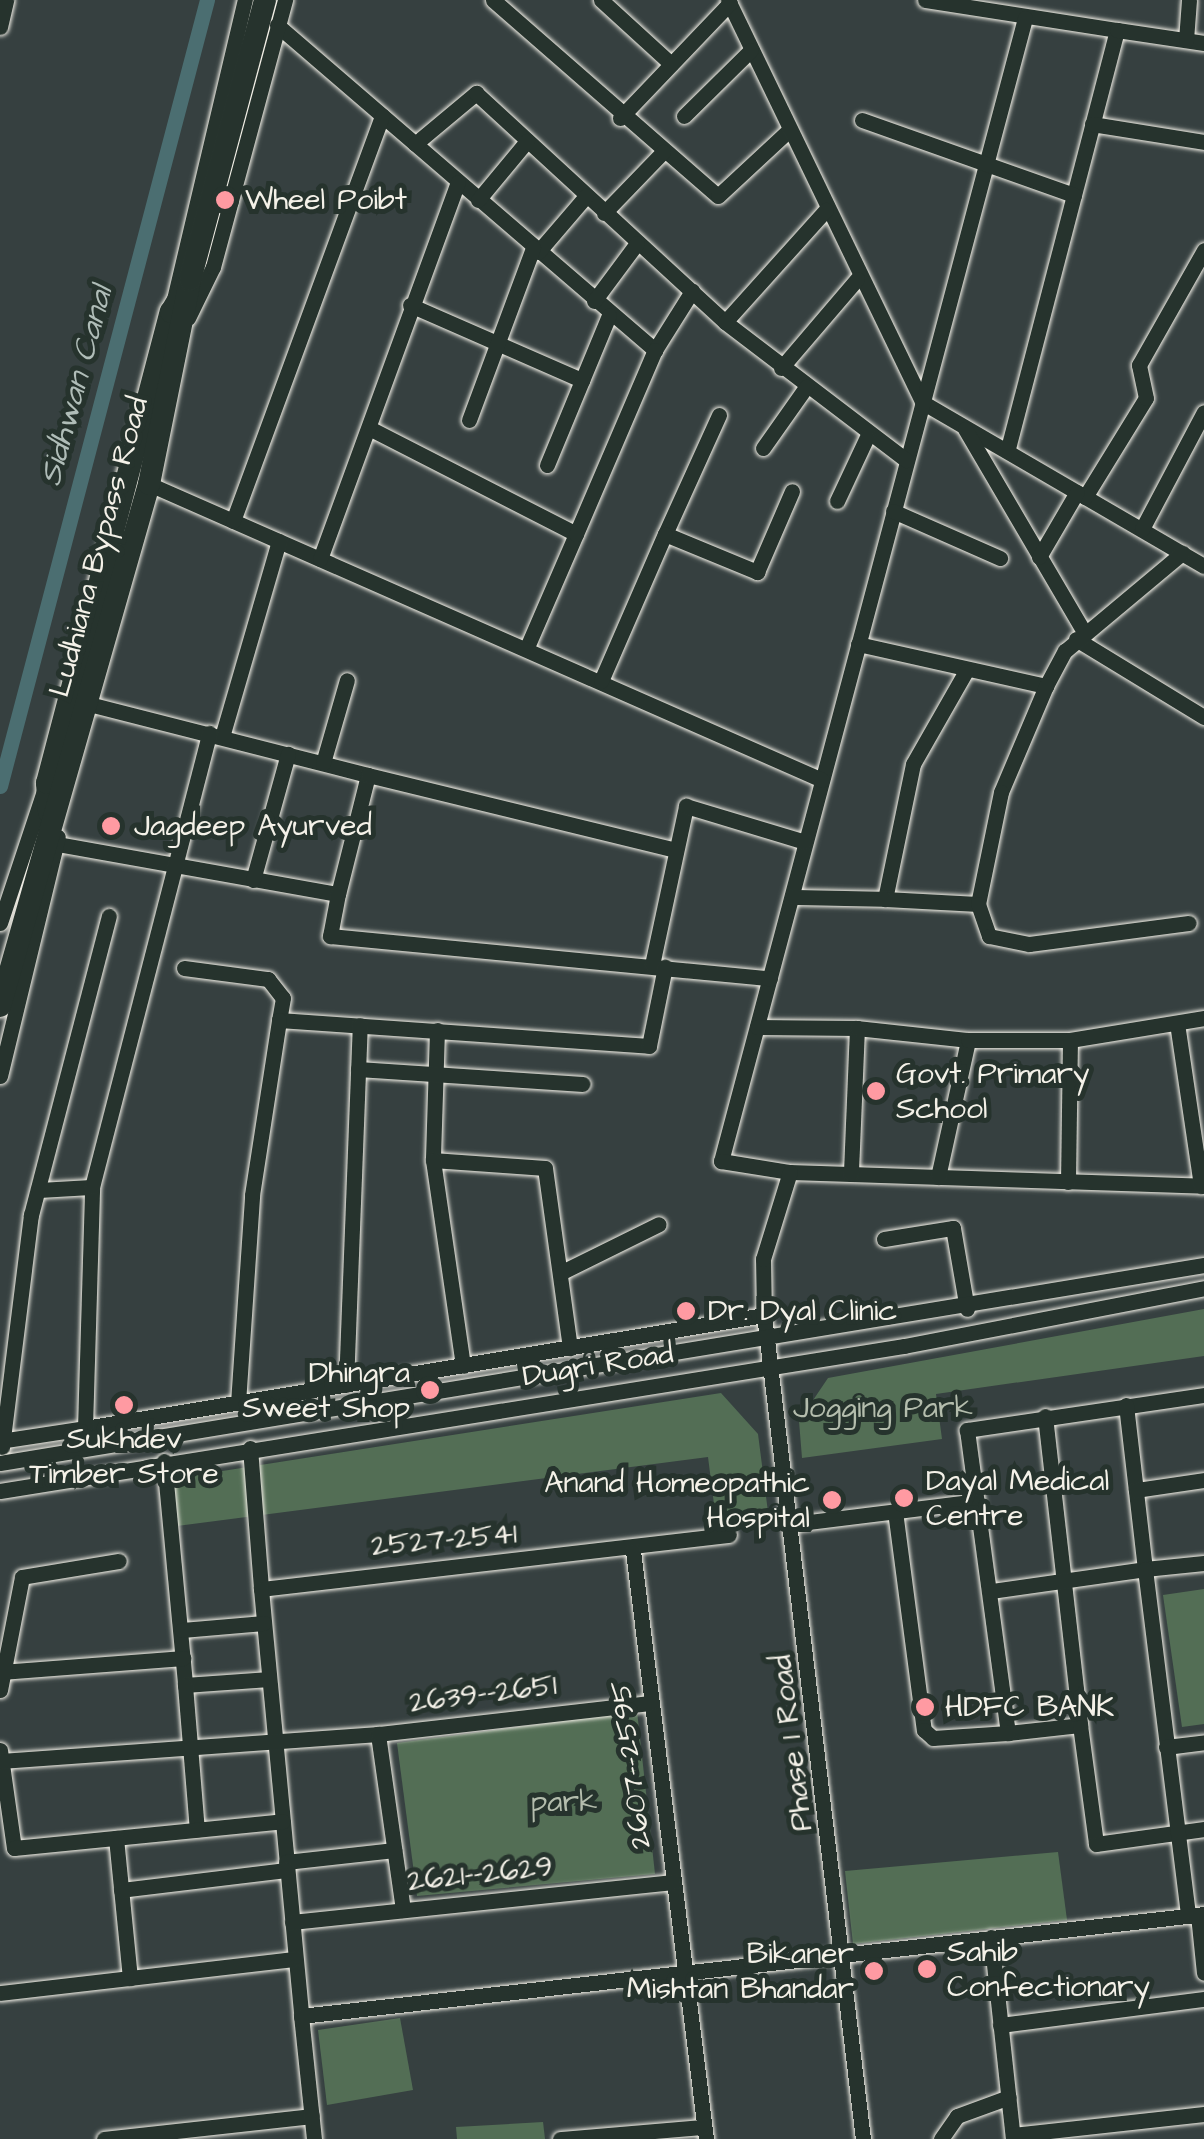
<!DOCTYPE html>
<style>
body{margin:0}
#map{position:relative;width:1204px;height:2139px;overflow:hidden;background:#364040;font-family:"Architects Daughter",sans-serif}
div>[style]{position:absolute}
.green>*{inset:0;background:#536e55}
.canal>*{height:15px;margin:-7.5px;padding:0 7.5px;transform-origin:7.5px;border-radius:7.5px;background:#4b6e71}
.roads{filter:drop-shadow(0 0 2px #f4f1e8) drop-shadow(0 0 2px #f4f1e8)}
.minor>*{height:15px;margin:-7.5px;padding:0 7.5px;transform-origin:7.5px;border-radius:7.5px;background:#26332d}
.highway>*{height:22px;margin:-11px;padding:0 11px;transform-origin:11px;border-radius:11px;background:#26332d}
.dots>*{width:28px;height:28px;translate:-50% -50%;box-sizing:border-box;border:5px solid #26332d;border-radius:50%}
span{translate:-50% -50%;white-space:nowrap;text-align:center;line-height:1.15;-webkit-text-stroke:10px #26332d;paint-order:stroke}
.poi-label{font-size:30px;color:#f4f1e8}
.left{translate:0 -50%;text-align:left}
.right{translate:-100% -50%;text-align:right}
.street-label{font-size:30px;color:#f4f1e8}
.park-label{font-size:30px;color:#b4bdad}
.water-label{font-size:32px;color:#b0bdb8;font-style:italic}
</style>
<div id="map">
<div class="green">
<div style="clip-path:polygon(1204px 1309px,1204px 1356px,936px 1394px,942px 1439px,802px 1458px,799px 1421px,828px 1378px)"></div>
<div style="clip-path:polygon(721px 1393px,758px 1434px,768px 1512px,716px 1520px,708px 1457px,177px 1526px,171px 1479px)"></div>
<div style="clip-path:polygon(1204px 1589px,1204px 1724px,1182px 1727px,1163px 1595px)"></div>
<div style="clip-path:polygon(637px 1711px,655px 1874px,417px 1896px,397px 1743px)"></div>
<div style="clip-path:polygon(1058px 1852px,1067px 1920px,853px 1944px,845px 1871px)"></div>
<div style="clip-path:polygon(400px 2018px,413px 2090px,327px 2105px,318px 2030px)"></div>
<div style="clip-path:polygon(543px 2122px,545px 2139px,457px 2139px,456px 2127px)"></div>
</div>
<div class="canal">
<div style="left:0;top:786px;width:813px;rotate:-75.25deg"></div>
</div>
<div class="roads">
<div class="minor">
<div style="left:493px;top:0;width:298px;rotate:41.1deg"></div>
<div style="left:718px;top:196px;width:97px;rotate:-42.9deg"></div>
<div style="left:601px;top:0;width:95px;rotate:42.4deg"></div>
<div style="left:728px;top:0;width:446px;rotate:64.2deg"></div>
<div style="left:922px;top:402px;width:326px;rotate:30.2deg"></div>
<div style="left:925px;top:0;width:194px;rotate:8.9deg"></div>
<div style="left:1117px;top:30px;width:435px;rotate:104.6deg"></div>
<div style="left:1025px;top:18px;width:1183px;rotate:104.89deg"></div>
<div style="left:721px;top:1161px;width:70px;rotate:9.1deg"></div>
<div style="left:790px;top:1172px;width:414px;rotate:1.9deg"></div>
<div style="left:277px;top:25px;width:499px;rotate:40.7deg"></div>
<div style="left:655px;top:350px;width:70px;rotate:-57.9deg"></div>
<div style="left:0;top:27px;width:28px;rotate:-77deg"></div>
<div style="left:1117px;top:30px;width:88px;rotate:8.5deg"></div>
<div style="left:1186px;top:40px;width:40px;rotate:-85.7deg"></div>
<div style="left:684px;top:116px;width:94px;rotate:-44.6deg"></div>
<div style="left:620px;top:118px;width:159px;rotate:-46.3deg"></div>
<div style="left:862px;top:120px;width:225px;rotate:19.5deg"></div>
<div style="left:1092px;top:124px;width:113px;rotate:9.1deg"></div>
<div style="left:415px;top:144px;width:80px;rotate:-39.9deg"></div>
<div style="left:476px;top:93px;width:338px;rotate:42.6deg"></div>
<div style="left:725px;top:322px;width:228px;rotate:37.3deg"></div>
<div style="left:478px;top:200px;width:77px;rotate:-50.3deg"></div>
<div style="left:604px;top:213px;width:85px;rotate:-46deg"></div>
<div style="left:538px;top:252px;width:74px;rotate:-49.4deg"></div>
<div style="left:594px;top:301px;width:72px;rotate:-53.4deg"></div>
<div style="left:410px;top:305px;width:188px;rotate:23.6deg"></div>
<div style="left:171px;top:312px;width:321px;rotate:-76.7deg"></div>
<div style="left:188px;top:318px;width:57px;rotate:-63.9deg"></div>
<div style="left:213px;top:267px;width:277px;rotate:-74.9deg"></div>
<div style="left:725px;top:322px;width:151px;rotate:-48deg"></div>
<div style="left:781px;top:368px;width:117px;rotate:-49.5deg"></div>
<div style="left:719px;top:415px;width:131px;rotate:114.4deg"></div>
<div style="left:665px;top:534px;width:100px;rotate:22.4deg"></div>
<div style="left:757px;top:572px;width:88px;rotate:-66.6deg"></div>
<div style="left:469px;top:420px;width:184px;rotate:-69.6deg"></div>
<div style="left:371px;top:429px;width:230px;rotate:27.1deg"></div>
<div style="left:576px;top:534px;width:123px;rotate:113.4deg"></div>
<div style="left:965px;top:429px;width:235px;rotate:59.6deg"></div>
<div style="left:763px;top:448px;width:75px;rotate:-54.8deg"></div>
<div style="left:547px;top:465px;width:162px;rotate:-67.5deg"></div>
<div style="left:149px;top:484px;width:735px;rotate:23.74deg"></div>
<div style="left:1085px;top:497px;width:116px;rotate:-58.4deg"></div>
<div style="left:1146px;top:398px;width:34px;rotate:-102deg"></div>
<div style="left:1139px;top:365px;width:132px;rotate:-60.5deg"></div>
<div style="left:837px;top:501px;width:71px;rotate:-64.9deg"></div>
<div style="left:893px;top:511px;width:117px;rotate:23.7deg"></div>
<div style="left:233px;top:521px;width:432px;rotate:-69.8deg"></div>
<div style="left:1142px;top:529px;width:132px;rotate:-62.1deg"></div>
<div style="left:576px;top:534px;width:200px;rotate:-66.8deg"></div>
<div style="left:1039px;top:557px;width:75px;rotate:-59.7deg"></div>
<div style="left:320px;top:559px;width:401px;rotate:-69.9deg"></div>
<div style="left:1076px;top:639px;width:150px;rotate:31.4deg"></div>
<div style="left:858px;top:644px;width:193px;rotate:12.6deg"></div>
<div style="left:1046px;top:686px;width:40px;rotate:-62deg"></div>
<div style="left:1065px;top:651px;width:153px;rotate:-39.9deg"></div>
<div style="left:966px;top:671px;width:107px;rotate:119.7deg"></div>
<div style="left:913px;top:764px;width:138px;rotate:101.7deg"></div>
<div style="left:885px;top:899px;width:93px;rotate:3.1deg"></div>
<div style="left:601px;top:681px;width:160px;rotate:-66.5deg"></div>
<div style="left:1046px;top:686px;width:115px;rotate:113deg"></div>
<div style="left:1001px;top:792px;width:114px;rotate:101.6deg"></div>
<div style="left:978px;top:904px;width:34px;rotate:71deg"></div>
<div style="left:989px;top:936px;width:41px;rotate:11.3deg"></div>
<div style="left:1029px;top:944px;width:161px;rotate:-7.5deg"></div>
<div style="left:89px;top:704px;width:288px;rotate:14.3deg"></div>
<div style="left:368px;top:775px;width:123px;rotate:104.1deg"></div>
<div style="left:222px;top:737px;width:204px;rotate:-73.8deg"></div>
<div style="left:323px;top:763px;width:86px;rotate:-73.9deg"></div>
<div style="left:368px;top:775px;width:313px;rotate:13.7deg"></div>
<div style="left:57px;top:844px;width:285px;rotate:10.1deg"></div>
<div style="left:338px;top:894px;width:43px;rotate:100.8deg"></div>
<div style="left:330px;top:936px;width:442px;rotate:5.5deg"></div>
<div style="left:253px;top:880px;width:131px;rotate:-74.5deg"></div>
<div style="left:792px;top:897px;width:93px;rotate:1.2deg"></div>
<div style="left:0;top:923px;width:145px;rotate:-71.6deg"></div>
<div style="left:652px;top:965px;width:163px;rotate:-77.9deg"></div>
<div style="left:686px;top:806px;width:124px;rotate:16.8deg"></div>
<div style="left:184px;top:968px;width:85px;rotate:7.5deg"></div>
<div style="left:268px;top:979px;width:24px;rotate:52deg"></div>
<div style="left:283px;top:998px;width:22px;rotate:100deg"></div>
<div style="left:279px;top:1020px;width:371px;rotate:4deg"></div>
<div style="left:649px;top:1046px;width:81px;rotate:-78.6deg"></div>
<div style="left:1177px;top:1023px;width:165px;rotate:81.6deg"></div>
<div style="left:757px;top:1027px;width:100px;rotate:0.6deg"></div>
<div style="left:857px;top:1028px;width:146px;rotate:92.4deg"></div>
<div style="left:857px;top:1028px;width:112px;rotate:6.2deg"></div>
<div style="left:437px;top:1030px;width:130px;rotate:91.8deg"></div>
<div style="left:433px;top:1160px;width:112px;rotate:4.1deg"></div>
<div style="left:545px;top:1168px;width:182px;rotate:82.1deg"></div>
<div style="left:358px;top:1069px;width:225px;rotate:3.8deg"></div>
<div style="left:0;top:1076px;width:246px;rotate:-76.4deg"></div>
<div style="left:433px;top:1160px;width:208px;rotate:81.7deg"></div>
<div style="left:938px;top:1177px;width:140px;rotate:-77.6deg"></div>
<div style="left:968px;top:1040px;width:102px"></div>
<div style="left:1070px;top:1040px;width:136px;rotate:-9.3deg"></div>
<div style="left:1068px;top:1182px;width:142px;rotate:-89.2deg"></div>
<div style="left:38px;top:1190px;width:54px;rotate:-3.2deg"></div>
<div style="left:884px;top:1239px;width:70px;rotate:-9.1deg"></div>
<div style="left:953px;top:1228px;width:82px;rotate:80.2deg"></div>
<div style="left:560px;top:1273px;width:110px;rotate:-26.3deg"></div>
<div style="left:764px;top:1315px;width:56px;rotate:-91deg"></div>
<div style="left:763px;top:1259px;width:91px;rotate:-72.8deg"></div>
<div style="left:346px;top:1385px;width:360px;rotate:-87.8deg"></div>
<div style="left:1204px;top:1395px;width:240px;rotate:171.6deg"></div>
<div style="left:967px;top:1430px;width:306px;rotate:82.3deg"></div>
<div style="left:1008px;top:1733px;width:72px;rotate:-6.3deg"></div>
<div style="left:1080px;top:1725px;width:120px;rotate:82.3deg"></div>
<div style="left:1096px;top:1844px;width:109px;rotate:-7.9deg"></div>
<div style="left:238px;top:1403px;width:208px;rotate:-86.1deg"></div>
<div style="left:252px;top:1195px;width:177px;rotate:-81.2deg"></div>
<div style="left:1126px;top:1405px;width:165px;rotate:83.4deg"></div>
<div style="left:1145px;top:1569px;width:59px;rotate:-5.8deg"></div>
<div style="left:1045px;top:1416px;width:311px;rotate:83.5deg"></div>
<div style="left:85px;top:1428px;width:688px;rotate:-9.45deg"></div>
<div style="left:764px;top:1315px;width:830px;rotate:83.15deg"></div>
<div style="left:0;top:1441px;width:86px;rotate:-8.7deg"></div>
<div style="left:85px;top:1428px;width:241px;rotate:-88.3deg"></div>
<div style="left:92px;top:1187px;width:469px;rotate:-75.5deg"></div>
<div style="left:2px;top:1447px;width:234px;rotate:-82.9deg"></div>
<div style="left:31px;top:1215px;width:309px;rotate:-75.4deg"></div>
<div style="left:250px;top:1448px;width:141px;rotate:85.5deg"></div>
<div style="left:261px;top:1589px;width:471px;rotate:-6.6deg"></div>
<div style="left:164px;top:1461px;width:225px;rotate:84.6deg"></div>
<div style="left:185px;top:1685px;width:84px;rotate:-4.1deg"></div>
<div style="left:0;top:1463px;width:1220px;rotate:-9.34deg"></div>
<div style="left:1136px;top:1490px;width:69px;rotate:-8.4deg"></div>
<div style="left:0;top:1491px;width:916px;rotate:-9.11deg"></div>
<div style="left:904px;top:1346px;width:306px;rotate:-10.9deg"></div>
<div style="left:895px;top:1511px;width:221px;rotate:82.5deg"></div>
<div style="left:924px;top:1730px;width:12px;rotate:42deg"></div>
<div style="left:933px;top:1738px;width:75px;rotate:-3.8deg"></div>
<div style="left:793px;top:1524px;width:185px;rotate:-7.1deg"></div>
<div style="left:633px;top:1551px;width:593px;rotate:82.92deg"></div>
<div style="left:261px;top:1589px;width:429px;rotate:84.6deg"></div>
<div style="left:991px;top:1591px;width:156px;rotate:-8.1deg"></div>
<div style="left:1145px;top:1569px;width:349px;rotate:82.9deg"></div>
<div style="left:182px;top:1630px;width:82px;rotate:-4.9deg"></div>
<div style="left:1px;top:1672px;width:183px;rotate:-4.4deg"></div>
<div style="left:185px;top:1685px;width:145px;rotate:85.3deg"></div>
<div style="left:0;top:1690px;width:115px;rotate:-79deg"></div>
<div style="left:22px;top:1577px;width:98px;rotate:-9.4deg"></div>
<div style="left:1166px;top:1747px;width:38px;rotate:-7deg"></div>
<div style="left:0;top:1750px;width:99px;rotate:81.9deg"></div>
<div style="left:14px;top:1848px;width:270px;rotate:-5.7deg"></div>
<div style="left:1px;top:1761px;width:378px;rotate:-4.1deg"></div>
<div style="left:116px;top:1838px;width:141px;rotate:84.3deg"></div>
<div style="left:286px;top:1862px;width:109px;rotate:-6.3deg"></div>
<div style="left:121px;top:1890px;width:167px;rotate:-6.9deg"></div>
<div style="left:403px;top:1910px;width:178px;rotate:-98.1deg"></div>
<div style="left:378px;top:1734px;width:275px;rotate:-6.5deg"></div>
<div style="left:1198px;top:1915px;width:58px;rotate:84.1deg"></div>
<div style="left:292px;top:1922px;width:383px;rotate:-6deg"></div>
<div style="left:991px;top:1937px;width:203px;rotate:83.8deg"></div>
<div style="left:0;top:1993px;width:297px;rotate:-6.6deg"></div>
<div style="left:1000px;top:2025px;width:206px;rotate:-7.3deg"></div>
<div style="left:1013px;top:2135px;width:192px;rotate:-6.3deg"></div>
<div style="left:104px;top:2139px;width:209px;rotate:-6.3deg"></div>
<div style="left:314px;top:2139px;width:124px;rotate:-96deg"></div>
<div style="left:301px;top:2016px;width:909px;rotate:-6.44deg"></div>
<div style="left:560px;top:2139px;width:144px;rotate:-4.8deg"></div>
<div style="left:941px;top:2139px;width:28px;rotate:-55deg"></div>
<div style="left:957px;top:2116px;width:55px;rotate:-20.1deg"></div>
</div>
<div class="highway">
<div style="left:49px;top:812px;width:29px;rotate:-94deg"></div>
<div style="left:47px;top:783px;width:487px;rotate:-75.3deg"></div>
<div style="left:171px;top:312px;width:37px;rotate:-59deg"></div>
<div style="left:0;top:1006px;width:543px;rotate:-74.07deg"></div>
<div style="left:149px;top:484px;width:208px;rotate:-78.6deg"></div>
<div style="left:190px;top:280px;width:290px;rotate:-75deg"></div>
</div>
</div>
<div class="dots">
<div style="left:225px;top:200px;background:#ff9aa2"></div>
<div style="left:111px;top:826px;background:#ff9aa2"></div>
<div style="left:876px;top:1091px;background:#ff9aa2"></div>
<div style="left:686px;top:1311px;background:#ff9aa2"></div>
<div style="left:430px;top:1390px;background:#ff9aa2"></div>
<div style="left:124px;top:1405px;background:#ff9aa2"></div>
<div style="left:904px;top:1498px;background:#ff9aa2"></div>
<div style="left:832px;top:1500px;background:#ff9aa2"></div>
<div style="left:925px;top:1707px;background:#ff9aa2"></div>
<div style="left:927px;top:1969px;background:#ff9aa2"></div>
<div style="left:874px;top:1971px;background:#ff9aa2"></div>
</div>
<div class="poi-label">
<span class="left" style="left:245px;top:200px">Wheel Poibt</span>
<span class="left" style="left:134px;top:826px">Jagdeep Ayurved</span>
<span class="left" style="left:896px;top:1091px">Govt. Primary<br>School</span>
<span class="left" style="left:708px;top:1311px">Dr. Dyal Clinic</span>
<span class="right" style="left:410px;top:1390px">Dhingra<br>Sweet Shop</span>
<span style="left:124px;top:1456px">Sukhdev<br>Timber Store</span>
<span class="left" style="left:926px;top:1498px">Dayal Medical<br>Centre</span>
<span class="right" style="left:810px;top:1500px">Anand Homeopathic<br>Hospital</span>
<span class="left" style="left:945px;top:1707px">HDFC BANK</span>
<span class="left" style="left:947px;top:1969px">Sahib<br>Confectionary</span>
<span class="right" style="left:854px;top:1971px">Bikaner<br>Mishtan Bhandar</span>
</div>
<div class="street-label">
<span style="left:99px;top:547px;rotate:-75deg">Ludhiana Bypass Road</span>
<span style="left:598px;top:1365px;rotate:-9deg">Dugri Road</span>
<span style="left:444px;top:1540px;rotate:-5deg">2527-2541</span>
<span style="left:483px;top:1694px;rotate:-7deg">2639--2651</span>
<span style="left:792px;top:1743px;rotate:-97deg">Phase 1 Road</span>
<span style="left:631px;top:1765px;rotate:-97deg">2607--2595</span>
<span style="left:480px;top:1874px;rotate:-6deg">2621--2629</span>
</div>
<div class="park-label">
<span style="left:883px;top:1408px">Jogging Park</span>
<span style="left:564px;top:1802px">park</span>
</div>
<div class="water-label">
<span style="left:77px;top:386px;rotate:-75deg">Sidhwan Canal</span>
</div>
</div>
